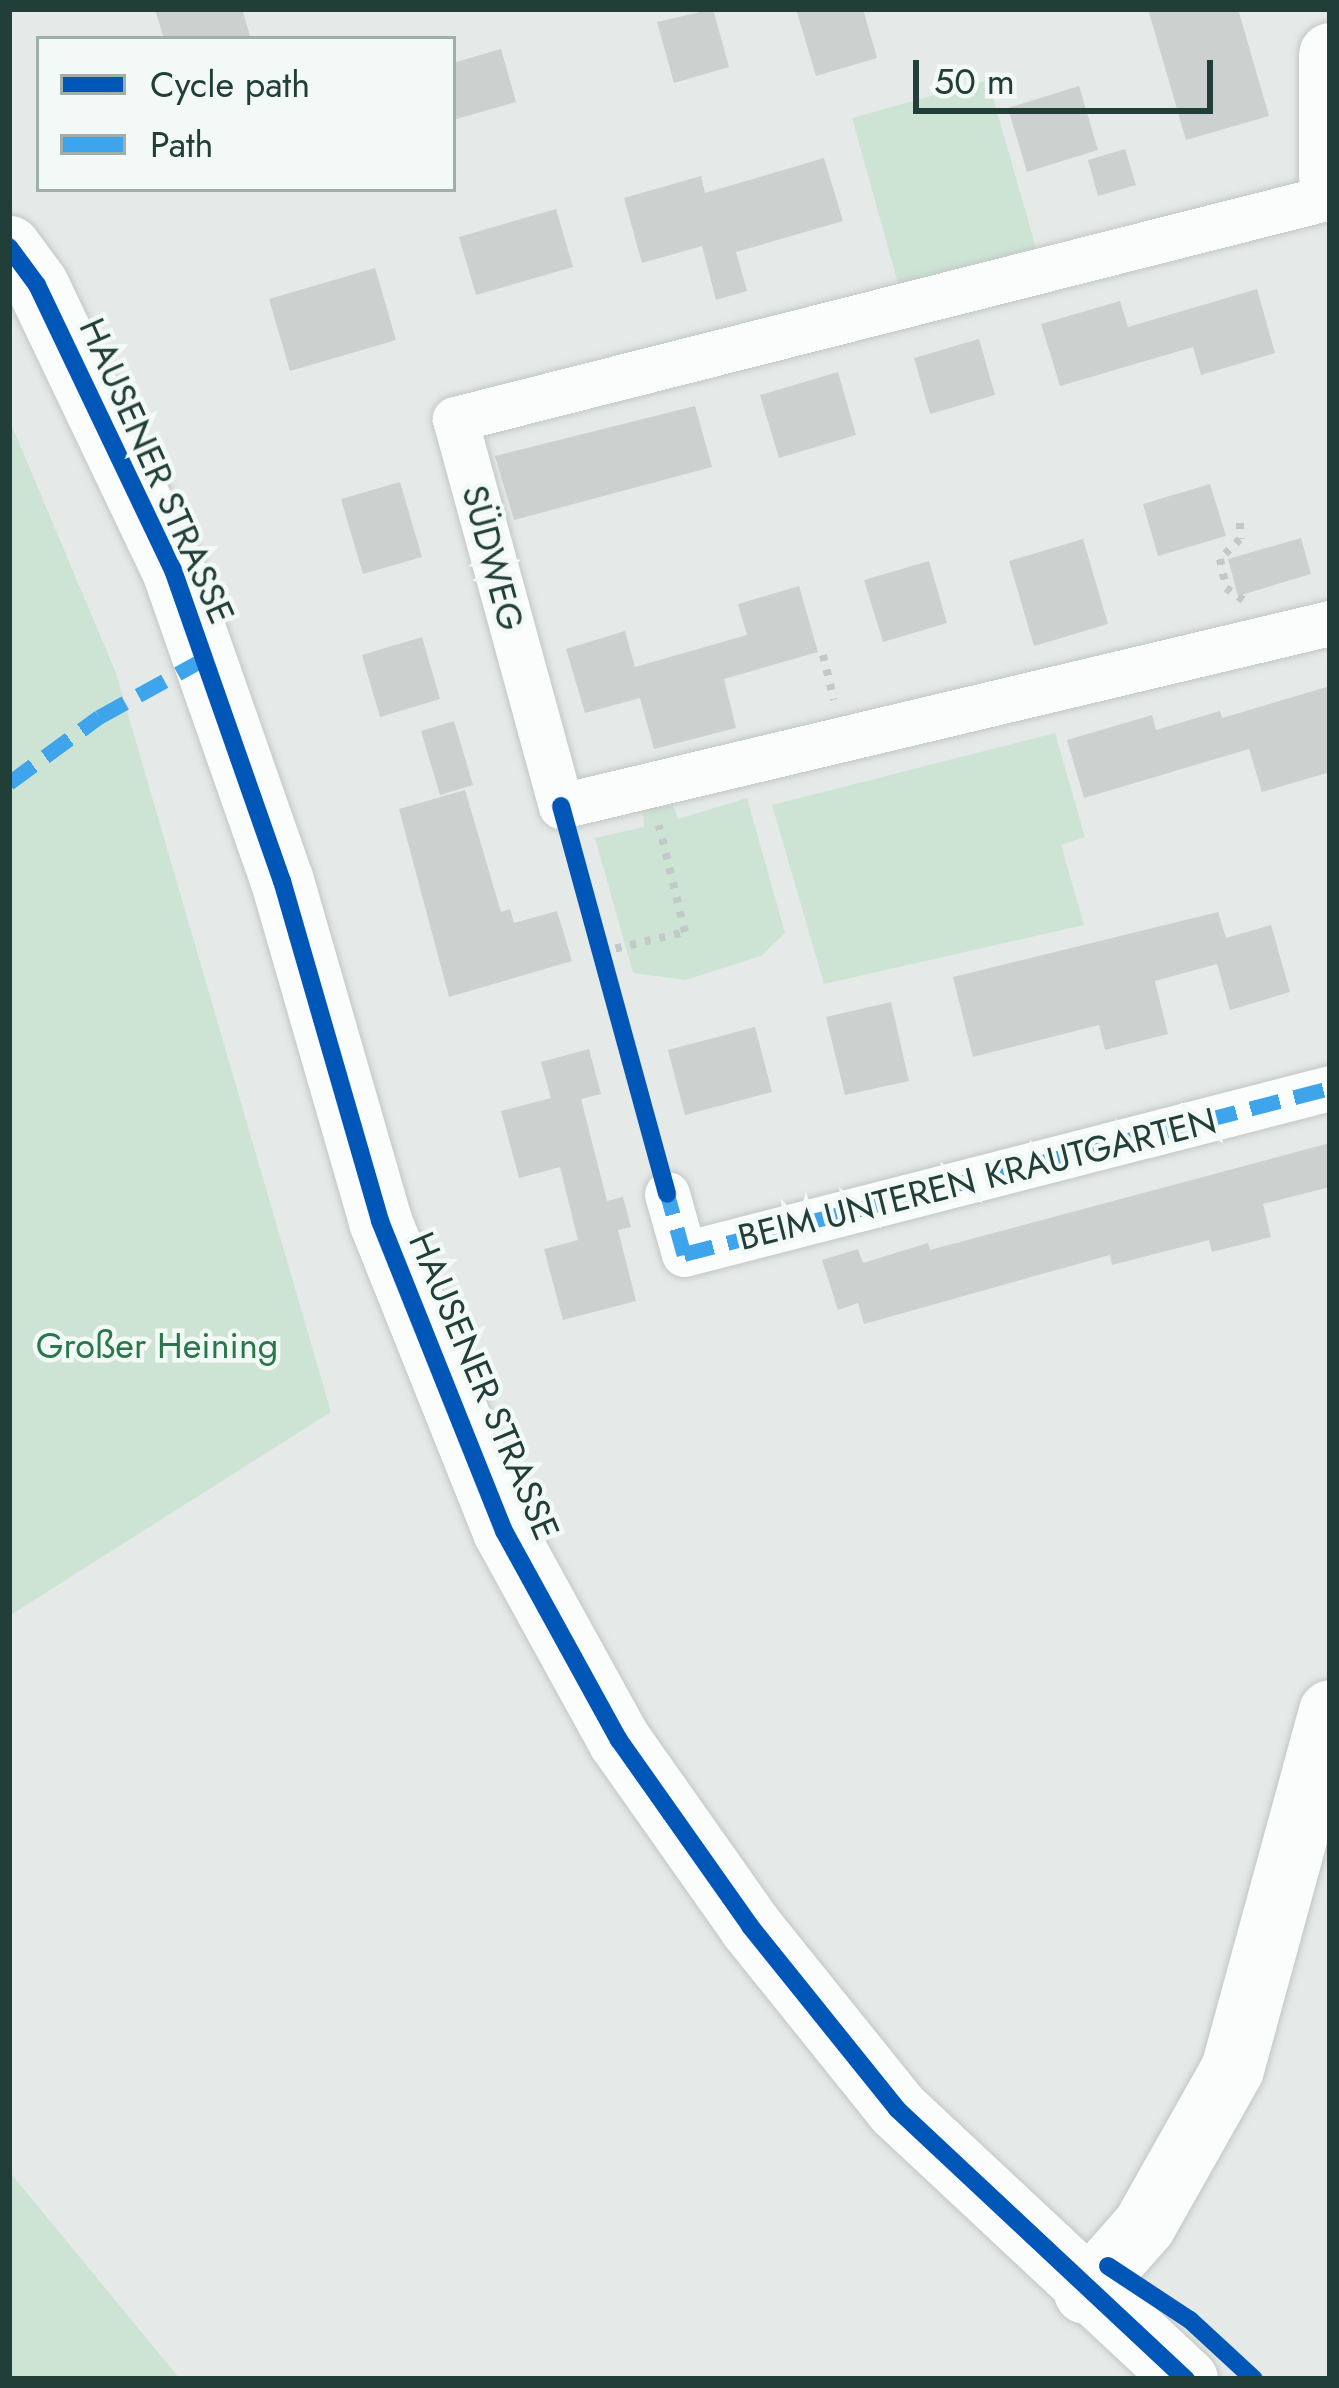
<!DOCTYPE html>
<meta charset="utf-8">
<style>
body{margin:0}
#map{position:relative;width:1339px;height:2388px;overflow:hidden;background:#e5eae8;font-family:Jost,sans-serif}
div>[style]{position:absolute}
.green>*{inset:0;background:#cde4d5}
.building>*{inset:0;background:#ccd1cf}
.path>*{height:8px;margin-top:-4px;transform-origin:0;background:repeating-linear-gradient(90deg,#c1cac8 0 6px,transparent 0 15px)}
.roads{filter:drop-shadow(0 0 3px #c2c7c5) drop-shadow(0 0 3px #c2c7c5)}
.street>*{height:45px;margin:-22.5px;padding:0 22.5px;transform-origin:22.5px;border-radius:22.5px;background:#fbfcfc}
.secondary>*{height:63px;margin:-31.5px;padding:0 31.5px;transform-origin:31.5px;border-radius:31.5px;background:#fbfcfc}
.quiet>*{height:15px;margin-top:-7.5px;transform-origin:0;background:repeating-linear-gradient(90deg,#3ea4ec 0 30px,transparent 0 45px)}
.cycleway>*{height:18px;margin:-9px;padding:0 9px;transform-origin:9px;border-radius:9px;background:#0057b8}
span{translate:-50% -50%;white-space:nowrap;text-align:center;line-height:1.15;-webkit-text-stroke:9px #f3f9f6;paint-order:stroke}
.street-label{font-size:36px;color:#213f38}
.park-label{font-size:36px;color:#2a774a}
.frame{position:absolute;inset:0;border:12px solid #213f38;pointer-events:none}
.legend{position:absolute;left:36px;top:36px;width:420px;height:156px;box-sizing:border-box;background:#f3f9f6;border:3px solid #9fafaa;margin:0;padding:15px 21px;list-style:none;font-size:36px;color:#213f38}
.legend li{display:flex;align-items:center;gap:24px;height:60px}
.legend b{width:60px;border:3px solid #9fafaa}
.scale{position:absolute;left:913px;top:60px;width:300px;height:54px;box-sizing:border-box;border:6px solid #213f38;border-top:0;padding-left:15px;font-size:36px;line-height:42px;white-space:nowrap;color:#213f38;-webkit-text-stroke:9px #f3f9f6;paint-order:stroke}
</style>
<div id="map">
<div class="green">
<div style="clip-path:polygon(988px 80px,1036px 248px,899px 287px,852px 118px)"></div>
<div style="clip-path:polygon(9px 419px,116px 673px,331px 1412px,9px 1616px)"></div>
<div style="clip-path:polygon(1055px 733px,1085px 837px,1061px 845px,1084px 925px,824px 984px,772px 805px)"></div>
<div style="clip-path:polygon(747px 798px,785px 933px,761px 956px,685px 980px,633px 973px,595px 838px,644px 827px,643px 809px,673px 805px,678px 819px)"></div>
<div style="clip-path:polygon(9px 2171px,180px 2379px,9px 2379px)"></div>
</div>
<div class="building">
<div style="clip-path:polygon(155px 9px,242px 9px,251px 39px,164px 39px)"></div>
<div style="clip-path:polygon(713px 9px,729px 67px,674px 83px,657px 22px)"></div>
<div style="clip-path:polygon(796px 9px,863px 9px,877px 58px,816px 76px)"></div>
<div style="clip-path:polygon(1148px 9px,1238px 9px,1269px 116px,1186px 140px)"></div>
<div style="clip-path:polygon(501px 49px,516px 102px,453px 120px,453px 63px)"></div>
<div style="clip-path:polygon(1079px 86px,1098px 150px,1027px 172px,1008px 108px)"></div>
<div style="clip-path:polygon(1125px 149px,1136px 185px,1098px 196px,1088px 160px)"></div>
<div style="clip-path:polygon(824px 158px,843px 221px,736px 252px,747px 291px,716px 300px,702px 246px,642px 263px,624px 198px,701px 176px,705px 193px)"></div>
<div style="clip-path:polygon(556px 209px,573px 267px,476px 295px,459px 237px)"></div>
<div style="clip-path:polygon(375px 268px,396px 340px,290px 371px,269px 299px)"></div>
<div style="clip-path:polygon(1257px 289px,1275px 353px,1201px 375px,1193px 347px,1060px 386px,1041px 324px,1120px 301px,1128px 327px)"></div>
<div style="clip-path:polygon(979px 339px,995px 395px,930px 414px,914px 358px)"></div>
<div style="clip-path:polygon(838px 372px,856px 435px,779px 458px,760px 395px)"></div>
<div style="clip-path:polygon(695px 406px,712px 467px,514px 520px,495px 456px)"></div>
<div style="clip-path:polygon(400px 482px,422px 557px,363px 574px,341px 499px)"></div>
<div style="clip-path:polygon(1210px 484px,1226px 536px,1158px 556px,1143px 504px)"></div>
<div style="clip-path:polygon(1301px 538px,1311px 574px,1238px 596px,1228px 559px)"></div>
<div style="clip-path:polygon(1083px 539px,1108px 624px,1034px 646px,1009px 561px)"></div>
<div style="clip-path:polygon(929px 561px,947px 623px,883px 642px,864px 580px)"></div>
<div style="clip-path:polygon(799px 586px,818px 652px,724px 679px,736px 728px,654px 749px,640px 698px,585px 713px,566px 649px,625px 631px,635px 667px,747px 635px,738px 604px)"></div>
<div style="clip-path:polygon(422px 637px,440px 699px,380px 717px,362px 655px)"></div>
<div style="clip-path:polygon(1330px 686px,1330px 772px,1262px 792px,1249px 749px,1084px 798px,1067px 740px,1152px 715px,1156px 730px,1220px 711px,1222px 718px)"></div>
<div style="clip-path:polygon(454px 721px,473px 785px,440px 795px,421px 731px)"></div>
<div style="clip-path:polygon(465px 790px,501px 912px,510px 909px,514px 923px,557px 911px,572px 961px,449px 997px,399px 809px)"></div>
<div style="clip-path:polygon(1218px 912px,1226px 938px,1271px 925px,1290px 992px,1230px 1010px,1217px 964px,1155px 981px,1168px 1034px,1105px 1050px,1099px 1025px,973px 1057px,953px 977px)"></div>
<div style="clip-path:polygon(891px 1002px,909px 1081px,845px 1095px,826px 1017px)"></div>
<div style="clip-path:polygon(755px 1027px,772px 1092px,685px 1115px,668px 1050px)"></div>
<div style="clip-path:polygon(589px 1049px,601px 1094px,581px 1099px,607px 1201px,623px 1197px,631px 1227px,618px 1230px,636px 1301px,563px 1320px,544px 1249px,578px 1240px,560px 1167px,519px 1178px,501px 1111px,551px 1098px,541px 1062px)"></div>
<div style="clip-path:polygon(1330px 1143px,1330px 1187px,1263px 1204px,1271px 1237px,1212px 1252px,1209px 1240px,1112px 1265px,1110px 1255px,864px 1324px,858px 1303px,838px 1310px,822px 1260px,858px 1249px,863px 1263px,928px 1243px,930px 1250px)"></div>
</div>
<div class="path">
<div style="left:1240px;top:523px;width:16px;rotate:90deg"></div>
<div style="left:1240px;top:539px;width:28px;rotate:135deg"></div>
<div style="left:1220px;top:559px;width:30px;rotate:78deg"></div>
<div style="left:1226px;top:588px;width:21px;rotate:35deg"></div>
<div style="left:823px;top:655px;width:46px;rotate:76.3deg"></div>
<div style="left:601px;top:952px;width:86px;rotate:-13.4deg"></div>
<div style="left:685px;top:932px;width:110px;rotate:-103.7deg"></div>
</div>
<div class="roads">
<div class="street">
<div style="left:1330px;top:197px;width:903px;rotate:165.76deg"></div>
<div style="left:455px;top:419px;width:401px;rotate:74.7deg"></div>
<div style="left:561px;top:806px;width:790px;rotate:-13.39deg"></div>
<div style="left:667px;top:1194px;width:62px;rotate:74.2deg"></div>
<div style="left:684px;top:1254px;width:667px;rotate:-14.41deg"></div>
</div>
<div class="secondary">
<div style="left:1330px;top:54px;width:122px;rotate:90deg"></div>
<div style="left:9px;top:247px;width:47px;rotate:53.6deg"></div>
<div style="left:37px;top:285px;width:316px;rotate:64.5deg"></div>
<div style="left:173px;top:570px;width:330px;rotate:70.7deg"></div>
<div style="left:282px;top:881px;width:354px;rotate:73.9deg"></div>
<div style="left:380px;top:1221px;width:334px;rotate:68.2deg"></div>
<div style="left:504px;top:1531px;width:239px;rotate:61.2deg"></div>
<div style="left:619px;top:1740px;width:228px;rotate:54.8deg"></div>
<div style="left:750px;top:1926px;width:235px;rotate:51.2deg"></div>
<div style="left:897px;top:2109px;width:396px;rotate:43.1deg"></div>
<div style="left:1085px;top:2292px;width:89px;rotate:-48.6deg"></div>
<div style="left:1144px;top:2225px;width:179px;rotate:-60.6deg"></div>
<div style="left:1232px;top:2069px;width:371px;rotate:-74.7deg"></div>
</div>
</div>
<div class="quiet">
<div style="left:9px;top:783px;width:112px;rotate:-36.3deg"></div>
<div style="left:99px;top:717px;width:120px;rotate:-28.9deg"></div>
<div style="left:665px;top:1185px;width:72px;rotate:74.6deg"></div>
<div style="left:684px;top:1254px;width:667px;rotate:-14.41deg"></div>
</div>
<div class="cycleway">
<div style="left:9px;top:247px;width:47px;rotate:53.6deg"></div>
<div style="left:37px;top:285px;width:316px;rotate:64.5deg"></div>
<div style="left:173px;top:570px;width:330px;rotate:70.7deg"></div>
<div style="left:282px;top:881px;width:354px;rotate:73.9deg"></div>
<div style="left:380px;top:1221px;width:334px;rotate:68.2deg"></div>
<div style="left:504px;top:1531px;width:239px;rotate:61.2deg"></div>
<div style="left:619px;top:1740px;width:228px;rotate:54.8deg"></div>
<div style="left:750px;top:1926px;width:235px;rotate:51.2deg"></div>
<div style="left:897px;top:2109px;width:396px;rotate:43.1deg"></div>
<div style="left:561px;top:806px;width:402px;rotate:74.7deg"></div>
<div style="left:1108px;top:2266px;width:98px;rotate:33.4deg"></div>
<div style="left:1190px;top:2320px;width:87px;rotate:42.7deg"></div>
</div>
<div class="street-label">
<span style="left:157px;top:471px;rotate:66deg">HAUSENER STRASSE</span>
<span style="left:493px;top:558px;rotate:75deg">SÜDWEG</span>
<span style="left:977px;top:1179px;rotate:-14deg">BEIM UNTEREN KRAUTGARTEN</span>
<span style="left:484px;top:1386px;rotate:67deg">HAUSENER STRASSE</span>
</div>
<div class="park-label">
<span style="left:157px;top:1346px">Großer Heining</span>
</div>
<div class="frame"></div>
<ul class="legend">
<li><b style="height:15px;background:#0057b8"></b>Cycle path</li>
<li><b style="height:15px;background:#3ea4ec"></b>Path</li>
</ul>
<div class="scale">50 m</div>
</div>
